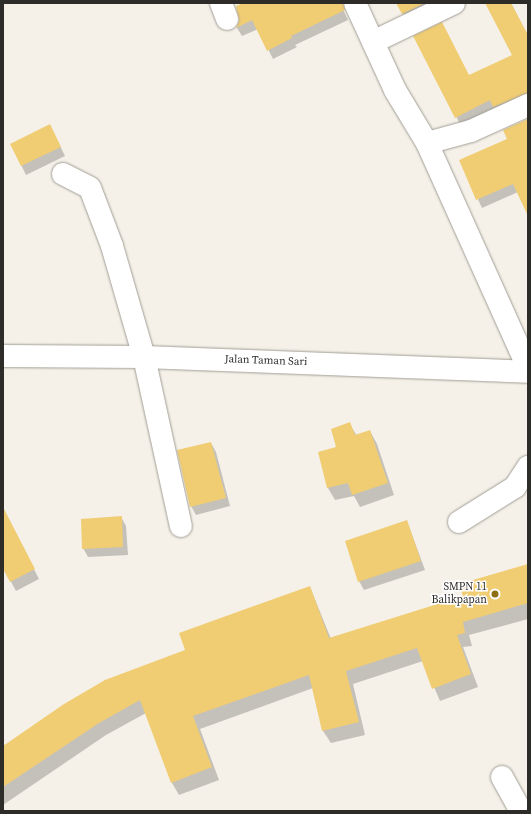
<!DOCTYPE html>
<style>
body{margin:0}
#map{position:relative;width:531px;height:814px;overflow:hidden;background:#f5f1e9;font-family:"Source Serif 4",serif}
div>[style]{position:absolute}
.shadow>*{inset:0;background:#0003}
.building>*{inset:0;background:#f0cd73}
.roads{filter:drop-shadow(0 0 1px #a19e95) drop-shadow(0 0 1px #a19e95)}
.minor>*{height:22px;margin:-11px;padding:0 11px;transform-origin:11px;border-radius:11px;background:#fff}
.dots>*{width:11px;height:11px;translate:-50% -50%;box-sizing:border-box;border:2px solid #fff;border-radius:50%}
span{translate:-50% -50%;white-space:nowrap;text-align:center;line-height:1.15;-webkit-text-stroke:3px #fff;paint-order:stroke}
.street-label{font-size:11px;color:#2e2c29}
.poi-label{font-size:11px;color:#2e2c29}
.right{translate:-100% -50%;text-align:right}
.frame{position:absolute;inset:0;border:4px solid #2e2c29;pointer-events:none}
</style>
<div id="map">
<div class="shadow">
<div style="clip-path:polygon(245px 3px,340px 3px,348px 20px,295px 45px,297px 47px,273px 59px,258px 29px,242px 36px,237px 28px)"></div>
<div style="clip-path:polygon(397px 3px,433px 3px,408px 22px)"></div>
<div style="clip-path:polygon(496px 3px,511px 3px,528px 36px,528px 102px,461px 126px,415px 37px,469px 76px,513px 56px)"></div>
<div style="clip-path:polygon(50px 125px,65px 156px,26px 175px,11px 144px)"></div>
<div style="clip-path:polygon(528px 132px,528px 214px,518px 192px,482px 208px,460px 161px)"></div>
<div style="clip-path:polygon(349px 423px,357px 436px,370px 431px,377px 444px,394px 495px,360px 507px,354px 496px,335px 500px,328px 488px,319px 452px,337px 448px)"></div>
<div style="clip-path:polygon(211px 443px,216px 452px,230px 506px,196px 515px,191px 506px)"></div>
<div style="clip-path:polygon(121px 517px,126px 526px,128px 555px,88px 557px,83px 548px)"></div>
<div style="clip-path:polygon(407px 521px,425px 570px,364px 590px,359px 581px)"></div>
<div style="clip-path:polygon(3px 537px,19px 540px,39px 579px,16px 591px,3px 567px)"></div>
<div style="clip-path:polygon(528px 565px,528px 619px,469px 635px,472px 646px,463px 647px,478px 687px,440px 701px,423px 661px,353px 684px,365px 735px,331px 743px,323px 731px,313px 688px,200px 729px,219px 780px,179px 795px,172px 783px,146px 713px,106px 735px,3px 805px,3px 746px,310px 587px,331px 639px,464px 597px)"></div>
</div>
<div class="building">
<div style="clip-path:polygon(243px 3px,343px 3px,345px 10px,291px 36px,292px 38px,267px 51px,252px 20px,236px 28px,239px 21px,236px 6px)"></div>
<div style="clip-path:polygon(396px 3px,425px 3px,402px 14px)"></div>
<div style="clip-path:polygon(485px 3px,511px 3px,528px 35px,528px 93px,493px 107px,490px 100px,455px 118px,413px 36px,442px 22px,469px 75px,512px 55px)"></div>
<div style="clip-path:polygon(528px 119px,528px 216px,513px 184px,476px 200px,459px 160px,507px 139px,503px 130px)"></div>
<div style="clip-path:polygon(50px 124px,61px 147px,21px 166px,10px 144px)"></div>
<div style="clip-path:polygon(350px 422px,355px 435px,370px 430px,388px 483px,352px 495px,348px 483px,327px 488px,318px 452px,336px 447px,331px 429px)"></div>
<div style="clip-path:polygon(211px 442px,226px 498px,190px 507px,177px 450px)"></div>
<div style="clip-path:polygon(3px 507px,35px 569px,10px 582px,3px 569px)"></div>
<div style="clip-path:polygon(122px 516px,123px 547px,82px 549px,81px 519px)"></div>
<div style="clip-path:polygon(407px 520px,421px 561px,358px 582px,345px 541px)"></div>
<div style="clip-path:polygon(528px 564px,528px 603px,463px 622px,465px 633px,457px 635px,471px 674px,432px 689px,417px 648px,346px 671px,359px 722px,322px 731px,309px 675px,193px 716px,212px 767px,171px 783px,140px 700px,99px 723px,3px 787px,3px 746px,64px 704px,105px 680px,185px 650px,179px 633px,310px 586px,329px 638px,463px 596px,459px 584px)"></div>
</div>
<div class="roads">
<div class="minor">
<div style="left:221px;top:3px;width:17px;rotate:69deg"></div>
<div style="left:355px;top:3px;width:96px;rotate:65.3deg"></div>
<div style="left:395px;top:90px;width:62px;rotate:58.9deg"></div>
<div style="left:427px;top:143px;width:247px;rotate:65.8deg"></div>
<div style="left:373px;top:42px;width:90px;rotate:-25.7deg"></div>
<div style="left:427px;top:143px;width:46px;rotate:-15.3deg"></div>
<div style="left:471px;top:131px;width:63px;rotate:-24.5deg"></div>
<div style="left:63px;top:174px;width:30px;rotate:27deg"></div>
<div style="left:90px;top:188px;width:62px;rotate:69.2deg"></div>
<div style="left:112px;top:246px;width:116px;rotate:73.9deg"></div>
<div style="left:144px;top:357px;width:173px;rotate:77.7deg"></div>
<div style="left:3px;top:356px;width:141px;rotate:0.4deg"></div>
<div style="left:144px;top:357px;width:384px;rotate:2.2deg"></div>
<div style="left:459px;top:522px;width:66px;rotate:-32deg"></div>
<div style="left:515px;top:487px;width:24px;rotate:-57deg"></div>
<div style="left:502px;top:777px;width:39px;rotate:61deg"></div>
</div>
</div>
<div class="dots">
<div style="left:495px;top:594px;background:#8e6f13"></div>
</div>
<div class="street-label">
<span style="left:266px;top:361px;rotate:2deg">Jalan Taman Sari</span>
</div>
<div class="poi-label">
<span class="right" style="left:487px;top:594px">SMPN 11<br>Balikpapan</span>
</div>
<div class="frame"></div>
</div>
